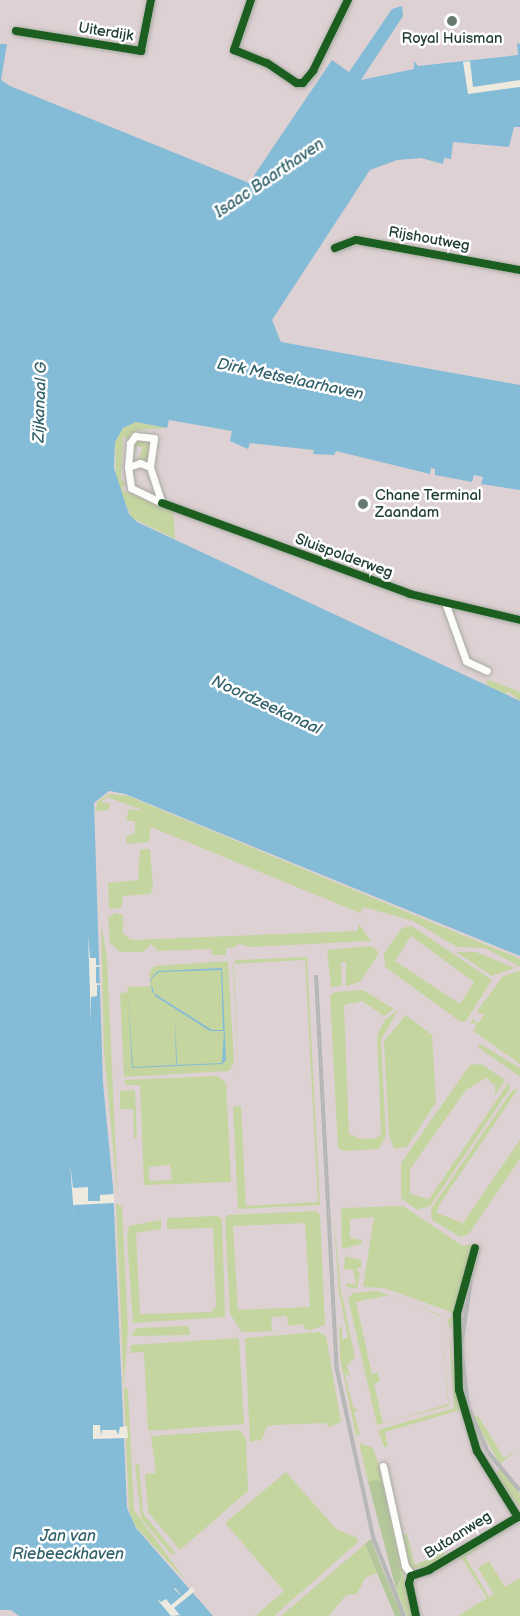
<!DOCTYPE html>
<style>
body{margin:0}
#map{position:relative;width:520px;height:1616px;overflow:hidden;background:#eeeae0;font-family:"Balsamiq Sans",sans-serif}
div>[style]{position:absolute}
.industrial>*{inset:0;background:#ded1d4}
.green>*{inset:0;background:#c5d5a0}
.forest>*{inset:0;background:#b3c79a}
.water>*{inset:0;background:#84bbd6}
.pier>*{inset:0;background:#eeeae0}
.roads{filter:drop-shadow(0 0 2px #a9aaa3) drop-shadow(0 0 2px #a9aaa3)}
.minor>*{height:7px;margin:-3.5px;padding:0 3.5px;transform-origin:3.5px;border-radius:3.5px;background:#fcfcfa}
.rail>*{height:4px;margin-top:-2px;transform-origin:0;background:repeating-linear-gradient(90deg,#fff 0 4.5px,#b3b6b4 0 9px);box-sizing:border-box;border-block:2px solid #b3b6b4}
.cycleway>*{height:8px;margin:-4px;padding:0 4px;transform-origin:4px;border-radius:4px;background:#1b5e20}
.dots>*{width:16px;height:16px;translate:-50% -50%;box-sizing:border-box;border:3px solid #fff;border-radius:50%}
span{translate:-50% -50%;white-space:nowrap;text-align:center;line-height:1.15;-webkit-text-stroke:5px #fff;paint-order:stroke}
.street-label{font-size:15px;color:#1f3d34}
.poi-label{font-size:15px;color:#1f3d34}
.left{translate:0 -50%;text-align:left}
.water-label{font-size:16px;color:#32626b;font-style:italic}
</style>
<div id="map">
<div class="industrial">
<div style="clip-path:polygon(0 0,520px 0,520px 755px,28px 539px,0 406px)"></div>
<div style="clip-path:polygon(0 780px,94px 803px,109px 791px,125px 794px,520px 954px,520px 1616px,0 1616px)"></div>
</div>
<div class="green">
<div style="clip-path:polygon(136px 422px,167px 428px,137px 430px,127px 440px,123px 435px,121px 478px,126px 486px,122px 486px,123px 491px,173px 510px,175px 539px,132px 518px,116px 480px,115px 442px,123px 428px)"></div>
<div style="clip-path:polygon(138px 439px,149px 444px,147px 462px,138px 460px,143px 447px,137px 446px,131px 463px,132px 448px)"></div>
<div style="clip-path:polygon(487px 679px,520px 692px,520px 701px,508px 691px,506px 694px,487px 687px)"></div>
<div style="clip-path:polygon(109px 794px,128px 796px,520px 959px,520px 967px,485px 948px,457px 947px,413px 921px,363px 907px,360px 913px,151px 827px,149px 842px,127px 844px,126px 837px,135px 833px,135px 821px,126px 821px,129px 809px,145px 811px,107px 797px,101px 802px,110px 804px,109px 810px,95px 811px,98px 801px)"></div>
<div style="clip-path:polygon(140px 849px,150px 849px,153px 888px,150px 894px,123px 896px,121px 908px,109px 909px,108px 883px,138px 880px)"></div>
<div style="clip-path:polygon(116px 913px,123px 915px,123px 933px,131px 940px,357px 931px,359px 924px,371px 941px,249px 947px,237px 943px,237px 947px,226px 948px,226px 955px,212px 955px,211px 949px,158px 951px,151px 944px,143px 952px,120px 952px,110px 943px,108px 918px)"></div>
<div style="clip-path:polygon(101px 923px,107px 958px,118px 1200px,104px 1052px)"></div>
<div style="clip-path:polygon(evenodd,412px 926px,492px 980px,466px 1021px,461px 1022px,385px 967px,384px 953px,402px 928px,412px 926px,411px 936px,474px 982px,460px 1004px,395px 961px,411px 936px)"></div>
<div style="clip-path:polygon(370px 946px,377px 950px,378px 955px,360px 982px,346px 986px,346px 962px,341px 962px,342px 986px,331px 987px,327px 950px)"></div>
<div style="clip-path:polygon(456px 952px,476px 952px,515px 968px,492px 976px)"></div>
<div style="clip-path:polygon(307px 957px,320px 1205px,238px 1209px,233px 1107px,241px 1106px,246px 1206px,318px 1202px,305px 960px,234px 964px,238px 1083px,233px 965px,236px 960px)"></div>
<div style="clip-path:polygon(228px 961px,234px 1061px,229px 1071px,124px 1077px,120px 993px,128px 992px,127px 987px,150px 986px,149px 972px,154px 966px)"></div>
<div style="clip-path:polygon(520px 971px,520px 1064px,472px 1030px,476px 1029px,475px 1023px,471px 1024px,472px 1019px,478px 1023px,484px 1015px,477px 1011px,503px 976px)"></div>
<div style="clip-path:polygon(363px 990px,394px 1009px,384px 1016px,362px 1001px,344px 1005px,349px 1134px,360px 1139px,376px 1138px,381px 1134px,377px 1035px,385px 1020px,398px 1010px,381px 1040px,386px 1135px,379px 1149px,343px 1151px,338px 1148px,330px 996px,335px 992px)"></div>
<div style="clip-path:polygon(406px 1015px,432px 1035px,436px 1102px,407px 1147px,394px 1149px,389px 1135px,384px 1041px)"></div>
<div style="clip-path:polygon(480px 1044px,520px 1068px,520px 1077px,478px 1047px)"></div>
<div style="clip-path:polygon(481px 1064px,505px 1080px,495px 1095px,495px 1085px,486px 1078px,466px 1090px,410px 1169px,410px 1194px,429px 1199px,509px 1082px,509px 1090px,430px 1206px,417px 1210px,401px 1198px,401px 1163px,470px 1065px)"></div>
<div style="clip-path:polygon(evenodd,218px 1076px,226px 1083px,231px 1182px,144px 1185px,140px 1085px,125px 1085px,125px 1080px,218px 1076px,170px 1165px,172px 1180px,149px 1181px,149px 1167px,170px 1165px)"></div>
<div style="clip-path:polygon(518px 1089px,439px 1205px,437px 1213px,463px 1223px,520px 1140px,520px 1159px,468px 1235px,460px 1237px,432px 1220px,431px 1209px,512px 1091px)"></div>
<div style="clip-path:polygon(135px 1090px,137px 1138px,134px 1138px,133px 1109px,120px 1109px,120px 1091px)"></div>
<div style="clip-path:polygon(116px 1203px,122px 1207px,128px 1327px,124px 1386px,128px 1390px,134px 1510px,186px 1581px,135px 1526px,129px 1511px)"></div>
<div style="clip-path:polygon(403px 1206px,463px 1246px,472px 1244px,450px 1330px,447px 1320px,452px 1317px,451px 1312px,384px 1288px,363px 1287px,374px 1217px,350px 1219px,350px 1238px,361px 1240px,362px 1244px,342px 1249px,341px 1208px)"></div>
<div style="clip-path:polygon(333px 1210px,341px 1290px,355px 1357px,347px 1366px,350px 1376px,345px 1374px,353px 1407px,358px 1411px,354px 1413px,360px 1434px,356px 1436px,340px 1357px,339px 1327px,342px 1327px,342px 1339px,348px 1338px,339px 1292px)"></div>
<div style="clip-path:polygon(evenodd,316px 1211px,320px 1215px,325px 1325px,310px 1330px,305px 1329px,304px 1324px,288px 1326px,287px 1316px,271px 1317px,272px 1331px,287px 1331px,242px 1332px,230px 1314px,225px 1219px,228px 1215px,316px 1211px,305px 1223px,310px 1307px,238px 1310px,233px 1226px,305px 1223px)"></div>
<div style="clip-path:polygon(218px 1216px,222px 1219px,225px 1317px,133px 1323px,127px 1238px,129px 1226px,161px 1220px,161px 1229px,136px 1233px,140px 1314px,211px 1312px,216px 1307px,213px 1228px,167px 1229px,167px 1218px)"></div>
<div style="clip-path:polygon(345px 1256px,361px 1260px,362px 1266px,356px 1269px,360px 1274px,357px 1289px,347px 1287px,346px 1283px,356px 1285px,353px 1269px,344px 1270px)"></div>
<div style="clip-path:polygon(evenodd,378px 1291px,441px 1315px,449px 1406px,377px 1425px,348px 1298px,353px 1293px,378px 1291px,389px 1295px,441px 1316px,448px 1404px,383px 1424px,374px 1383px,380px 1382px,378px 1373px,372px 1374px,356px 1302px,389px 1295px)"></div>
<div style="clip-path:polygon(189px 1326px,190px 1335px,131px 1336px,136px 1328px)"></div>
<div style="clip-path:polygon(319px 1332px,326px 1336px,341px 1422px,329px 1427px,325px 1423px,274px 1425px,266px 1427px,262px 1440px,250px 1442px,245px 1338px)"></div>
<div style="clip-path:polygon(449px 1335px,460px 1410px,385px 1432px,388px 1447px,384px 1447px,378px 1430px,454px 1408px)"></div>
<div style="clip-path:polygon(239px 1338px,244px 1424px,148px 1431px,144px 1352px,130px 1353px,131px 1345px)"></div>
<div style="clip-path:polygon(471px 1414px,479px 1417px,504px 1458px,520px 1448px,500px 1464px)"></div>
<div style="clip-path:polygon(240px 1430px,246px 1439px,248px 1491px,180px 1550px,148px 1512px,145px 1474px,156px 1473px,151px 1436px)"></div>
<div style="clip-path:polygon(359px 1443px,373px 1448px,379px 1466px,413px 1616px,407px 1616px,396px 1589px,400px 1583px,382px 1483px,368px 1482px)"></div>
<div style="clip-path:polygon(135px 1464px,139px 1464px,143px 1513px,176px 1554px,170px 1553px,141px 1518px)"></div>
<div style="clip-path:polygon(500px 1469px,520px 1494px,520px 1508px,495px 1474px)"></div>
<div style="clip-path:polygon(286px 1472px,336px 1529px,356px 1537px,358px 1542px,274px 1616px,255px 1616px,284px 1591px,225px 1523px)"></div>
<div style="clip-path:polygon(407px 1534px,415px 1565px,445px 1551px,443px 1557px,428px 1567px,410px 1568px,402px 1535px)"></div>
<div style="clip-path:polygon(365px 1544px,377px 1573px,365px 1578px,357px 1594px,346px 1595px,329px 1616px,281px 1616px)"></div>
<div style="clip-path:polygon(476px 1545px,480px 1548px,465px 1557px,489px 1597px,494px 1594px,478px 1568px,489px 1561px,505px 1587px,520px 1578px,520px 1616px,458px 1616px,487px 1598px,462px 1559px,456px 1560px)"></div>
</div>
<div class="forest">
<div style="clip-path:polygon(375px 1480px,382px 1482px,401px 1578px,396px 1589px,368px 1482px)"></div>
<div style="clip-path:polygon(371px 1539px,382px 1568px,402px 1616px,395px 1616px,365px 1544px)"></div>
</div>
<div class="water">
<div style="clip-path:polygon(402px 6px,403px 16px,361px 80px,414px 69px,414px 61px,418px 66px,518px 55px,517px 43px,520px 44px,520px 127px,514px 127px,509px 147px,453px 142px,451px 159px,444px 158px,443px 164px,421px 158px,397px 160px,370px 170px,272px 320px,281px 342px,520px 385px,520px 490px,481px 484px,483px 477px,474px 475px,472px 482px,435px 475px,435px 469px,431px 468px,430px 474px,336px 451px,334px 455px,313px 454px,314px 450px,250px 443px,248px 449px,230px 441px,232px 431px,169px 420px,167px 428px,136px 422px,123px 428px,115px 442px,114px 468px,129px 514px,137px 522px,520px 701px,520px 956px,125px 794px,109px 791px,94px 803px,103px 1083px,113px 1187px,127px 1508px,136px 1528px,213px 1616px,19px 1616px,11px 1610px,0 1610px,0 44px,7px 44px,1px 80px,10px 86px,249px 183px,332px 60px,349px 72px,392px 9px)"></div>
<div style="clip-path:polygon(evenodd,222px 968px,226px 1060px,222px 1064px,132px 1068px,128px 992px,133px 1067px,176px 1065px,175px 1016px,177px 1065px,222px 1063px,224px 1031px,210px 1031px,155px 996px,150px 979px,158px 971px,222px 968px,221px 970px,223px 1030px,212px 1030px,152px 992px,151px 979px,159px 972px,221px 970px)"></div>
</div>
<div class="pier">
<div style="clip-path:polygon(470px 61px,473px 87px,520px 80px,520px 87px,468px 94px,463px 62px)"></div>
<div style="clip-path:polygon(88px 934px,90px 958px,96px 958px,96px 965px,104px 966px,96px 967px,96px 983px,103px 984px,97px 985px,97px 996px,91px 997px,91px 1023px)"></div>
<div style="clip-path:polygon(70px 1163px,73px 1188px,88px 1187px,88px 1201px,100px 1201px,100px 1195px,114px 1194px,114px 1203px,73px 1205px,75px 1230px)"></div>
<div style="clip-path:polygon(93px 1425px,100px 1425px,101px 1436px,102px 1430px,116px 1430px,118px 1435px,120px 1427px,127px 1426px,128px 1438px,93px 1439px)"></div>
<div style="clip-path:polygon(142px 1581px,157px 1599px,161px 1602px,166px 1599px,171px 1605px,182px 1596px,174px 1589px,175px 1588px,182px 1596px,192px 1587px,195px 1591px,174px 1608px,180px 1615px,171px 1616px)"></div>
</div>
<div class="roads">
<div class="minor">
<div style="left:251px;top:0;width:53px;rotate:108.8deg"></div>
<div style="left:234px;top:50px;width:35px;rotate:22deg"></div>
<div style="left:267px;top:63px;width:36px;rotate:34deg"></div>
<div style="left:297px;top:83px;width:6px"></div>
<div style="left:303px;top:83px;width:16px;rotate:-50deg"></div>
<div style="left:313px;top:71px;width:79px;rotate:-63.8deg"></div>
<div style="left:16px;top:31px;width:127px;rotate:9.1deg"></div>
<div style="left:141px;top:51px;width:52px;rotate:-78.9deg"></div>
<div style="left:335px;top:248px;width:22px;rotate:-21deg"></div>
<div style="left:356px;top:240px;width:167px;rotate:10.4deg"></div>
<div style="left:128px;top:467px;width:13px;rotate:-18deg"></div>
<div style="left:140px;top:463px;width:11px;rotate:22deg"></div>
<div style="left:150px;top:467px;width:38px;rotate:72deg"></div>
<div style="left:162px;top:503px;width:34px;rotate:-154deg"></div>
<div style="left:131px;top:488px;width:21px;rotate:-98deg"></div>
<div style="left:128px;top:467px;width:24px;rotate:-85deg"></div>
<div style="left:130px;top:443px;width:9px;rotate:-54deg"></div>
<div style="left:135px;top:436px;width:19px;rotate:6deg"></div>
<div style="left:154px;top:438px;width:29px;rotate:98deg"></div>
<div style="left:162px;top:503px;width:264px;rotate:20.1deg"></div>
<div style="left:410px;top:594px;width:113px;rotate:13.3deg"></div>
<div style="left:446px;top:605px;width:59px;rotate:70.3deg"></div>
<div style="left:466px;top:661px;width:23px;rotate:25deg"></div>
<div style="left:475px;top:1248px;width:68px;rotate:105.3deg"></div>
<div style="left:457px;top:1314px;width:76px;rotate:88.5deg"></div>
<div style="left:459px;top:1390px;width:64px;rotate:73.6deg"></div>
<div style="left:477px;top:1451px;width:78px;rotate:58.2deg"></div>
<div style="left:383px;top:1466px;width:102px;rotate:77.6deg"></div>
<div style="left:405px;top:1566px;width:11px;rotate:52deg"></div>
<div style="left:412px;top:1575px;width:18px;rotate:-16deg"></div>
<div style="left:429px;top:1570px;width:104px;rotate:-30.8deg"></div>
<div style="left:412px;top:1575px;width:9px;rotate:108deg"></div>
<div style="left:409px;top:1584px;width:33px;rotate:78deg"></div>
</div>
</div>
<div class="rail">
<div style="left:316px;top:975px;width:396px;rotate:87deg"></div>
<div style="left:337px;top:1370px;width:171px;rotate:77.8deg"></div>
<div style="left:373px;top:1537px;width:85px;rotate:68.6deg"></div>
<div style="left:471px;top:1280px;width:67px;rotate:98.6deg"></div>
<div style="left:461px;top:1346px;width:61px;rotate:83.5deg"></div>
<div style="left:468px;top:1407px;width:49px;rotate:66deg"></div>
<div style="left:488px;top:1452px;width:50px;rotate:50.6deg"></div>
</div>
<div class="cycleway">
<div style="left:251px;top:0;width:53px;rotate:108.8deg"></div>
<div style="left:234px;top:50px;width:35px;rotate:22deg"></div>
<div style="left:267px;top:63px;width:36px;rotate:34deg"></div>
<div style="left:297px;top:83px;width:6px"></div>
<div style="left:303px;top:83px;width:16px;rotate:-50deg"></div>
<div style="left:313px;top:71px;width:79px;rotate:-63.8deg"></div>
<div style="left:16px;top:31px;width:127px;rotate:9.1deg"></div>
<div style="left:141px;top:51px;width:52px;rotate:-78.9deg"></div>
<div style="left:335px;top:248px;width:22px;rotate:-21deg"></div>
<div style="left:356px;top:240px;width:167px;rotate:10.4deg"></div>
<div style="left:162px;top:503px;width:264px;rotate:20.1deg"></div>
<div style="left:410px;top:594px;width:113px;rotate:13.3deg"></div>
<div style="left:475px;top:1248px;width:68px;rotate:105.3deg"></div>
<div style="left:457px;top:1314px;width:76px;rotate:88.5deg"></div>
<div style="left:459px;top:1390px;width:64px;rotate:73.6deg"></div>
<div style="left:477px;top:1451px;width:78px;rotate:58.2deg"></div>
<div style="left:416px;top:1616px;width:33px;rotate:-102deg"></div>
<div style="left:409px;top:1584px;width:8px;rotate:-76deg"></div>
<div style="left:411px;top:1576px;width:19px;rotate:-18deg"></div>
<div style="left:429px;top:1570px;width:104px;rotate:-30.8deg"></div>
</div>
<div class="dots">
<div style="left:452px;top:21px;background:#677a70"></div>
<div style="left:363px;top:504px;background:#677a70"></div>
</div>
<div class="street-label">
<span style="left:106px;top:32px;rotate:9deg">Uiterdijk</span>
<span style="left:429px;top:239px;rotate:10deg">Rijshoutweg</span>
<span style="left:344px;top:556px;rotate:20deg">Sluispolderweg</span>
<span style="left:458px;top:1535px;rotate:-32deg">Butaanweg</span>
</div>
<div class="poi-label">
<span style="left:452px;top:39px">Royal Huisman</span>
<span class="left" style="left:375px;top:504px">Chane Terminal<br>Zaandam</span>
</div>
<div class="water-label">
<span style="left:270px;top:179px;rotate:-34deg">Isaac Baarthaven</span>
<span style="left:290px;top:380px;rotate:12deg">Dirk Metselaarhaven</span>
<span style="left:41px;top:402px;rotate:-88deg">Zijkanaal G</span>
<span style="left:266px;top:706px;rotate:25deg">Noordzeekanaal</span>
<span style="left:68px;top:1546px">Jan van<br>Riebeeckhaven</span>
</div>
</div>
